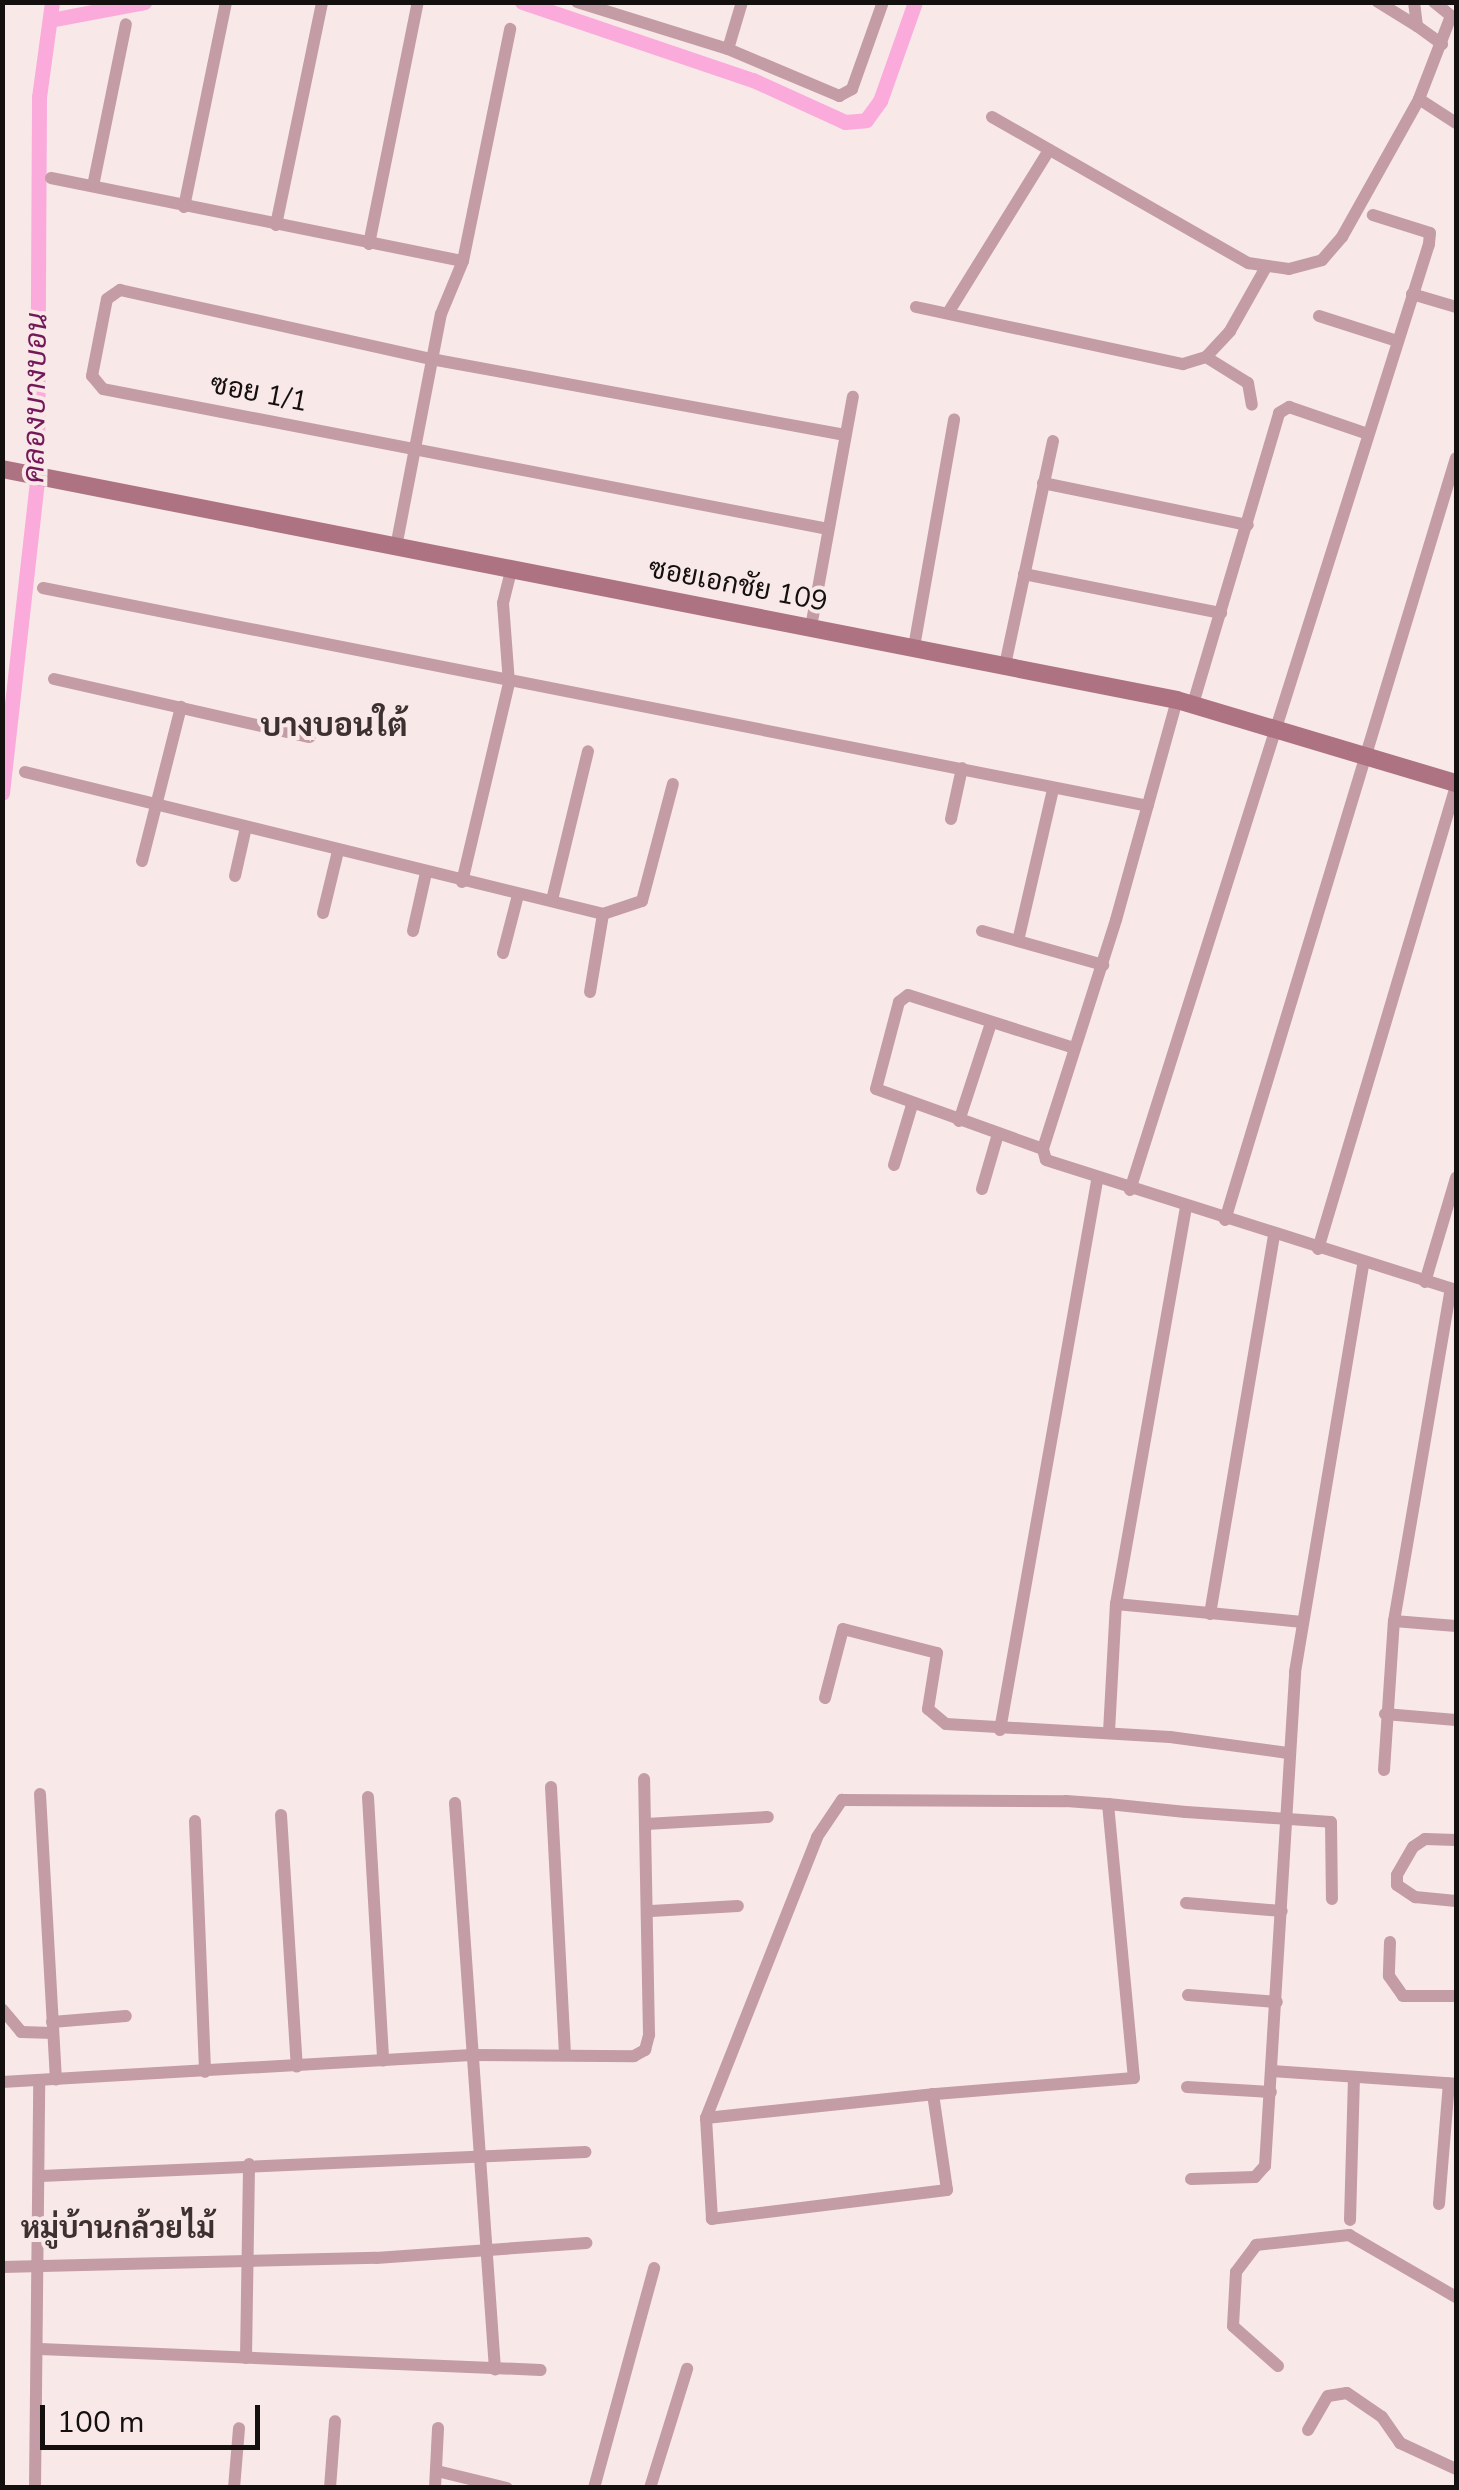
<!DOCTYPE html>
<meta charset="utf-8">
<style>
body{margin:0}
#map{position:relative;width:1459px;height:2490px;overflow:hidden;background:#f8e9e8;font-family:"Nunito Sans",Sarabun,sans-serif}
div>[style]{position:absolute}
.canal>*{height:15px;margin:-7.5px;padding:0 7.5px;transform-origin:7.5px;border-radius:7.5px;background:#fbabdb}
.street>*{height:12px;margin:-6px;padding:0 6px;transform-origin:6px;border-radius:6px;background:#c49ca5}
.secondary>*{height:18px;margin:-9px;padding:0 9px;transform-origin:9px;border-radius:9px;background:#ae7382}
span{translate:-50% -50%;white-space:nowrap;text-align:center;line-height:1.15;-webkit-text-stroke:8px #f8e9e8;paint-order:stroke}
.street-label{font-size:28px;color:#151010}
.water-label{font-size:30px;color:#731858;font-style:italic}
.neighbourhood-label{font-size:30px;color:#3c3030;font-weight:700}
.quarter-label{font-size:32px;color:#3c3030;font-weight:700}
.frame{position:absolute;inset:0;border:5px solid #151010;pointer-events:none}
.scale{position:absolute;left:40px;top:2405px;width:220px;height:45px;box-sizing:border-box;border:5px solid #151010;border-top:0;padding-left:12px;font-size:30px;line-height:35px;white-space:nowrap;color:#151010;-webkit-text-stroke:8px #f8e9e8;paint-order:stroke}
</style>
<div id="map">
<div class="canal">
<div style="left:522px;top:2px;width:244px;rotate:18.7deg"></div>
<div style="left:753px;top:80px;width:101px;rotate:24.5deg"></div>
<div style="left:845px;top:122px;width:21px;rotate:-5deg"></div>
<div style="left:866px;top:120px;width:24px;rotate:-54deg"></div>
<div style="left:880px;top:101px;width:105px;rotate:-70.5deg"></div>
<div style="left:50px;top:20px;width:96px;rotate:-10.8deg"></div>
<div style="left:2px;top:793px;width:313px;rotate:-83.6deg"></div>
<div style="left:37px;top:482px;width:385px;rotate:-89.7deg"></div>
<div style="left:39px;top:97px;width:96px;rotate:-82.2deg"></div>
</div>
<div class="street">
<div style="left:577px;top:2px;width:158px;rotate:17.3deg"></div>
<div style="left:728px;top:49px;width:121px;rotate:22.9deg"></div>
<div style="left:839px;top:96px;width:15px;rotate:-28deg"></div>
<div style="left:852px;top:89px;width:92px;rotate:-70.4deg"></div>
<div style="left:1378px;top:2px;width:46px;rotate:31.6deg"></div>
<div style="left:1414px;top:2px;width:24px;rotate:83deg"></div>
<div style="left:1417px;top:26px;width:31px;rotate:36deg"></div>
<div style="left:1434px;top:2px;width:22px;rotate:39deg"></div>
<div style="left:1451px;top:16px;width:89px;rotate:111.1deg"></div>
<div style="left:1419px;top:99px;width:44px;rotate:33deg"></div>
<div style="left:728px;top:49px;width:49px;rotate:-73.4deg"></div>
<div style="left:992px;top:117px;width:295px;rotate:29.7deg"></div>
<div style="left:1248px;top:263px;width:41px;rotate:8.3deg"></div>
<div style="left:1289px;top:269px;width:34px;rotate:-15deg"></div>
<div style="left:1322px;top:260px;width:30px;rotate:-49deg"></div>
<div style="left:1342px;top:237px;width:158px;rotate:-60.8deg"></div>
<div style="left:51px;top:178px;width:420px;rotate:11.4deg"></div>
<div style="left:93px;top:186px;width:165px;rotate:-78.5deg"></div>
<div style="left:184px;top:207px;width:209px;rotate:-78.4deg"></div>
<div style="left:276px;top:225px;width:228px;rotate:-78.3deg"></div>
<div style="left:369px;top:244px;width:247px;rotate:-78.6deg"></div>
<div style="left:1412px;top:294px;width:46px;rotate:16.5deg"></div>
<div style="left:916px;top:307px;width:273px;rotate:12.1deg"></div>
<div style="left:1183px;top:364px;width:24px;rotate:-17deg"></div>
<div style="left:1206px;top:357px;width:35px;rotate:-47deg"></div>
<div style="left:1230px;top:331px;width:71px;rotate:-60.6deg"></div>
<div style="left:948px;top:313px;width:192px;rotate:-58.2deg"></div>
<div style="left:1319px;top:316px;width:82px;rotate:17.8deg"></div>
<div style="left:1206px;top:357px;width:49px;rotate:31.8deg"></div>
<div style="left:1248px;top:383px;width:22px;rotate:80deg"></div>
<div style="left:1043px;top:483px;width:209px;rotate:11.6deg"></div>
<div style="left:828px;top:529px;width:738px;rotate:-169.07deg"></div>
<div style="left:103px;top:389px;width:17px;rotate:-130deg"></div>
<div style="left:92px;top:376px;width:78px;rotate:-79deg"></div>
<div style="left:107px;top:299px;width:16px;rotate:-35deg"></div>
<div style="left:120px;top:290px;width:319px;rotate:12.5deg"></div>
<div style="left:431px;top:359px;width:421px;rotate:10.4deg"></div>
<div style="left:396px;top:547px;width:237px;rotate:-79.1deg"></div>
<div style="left:441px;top:314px;width:57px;rotate:-67.5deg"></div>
<div style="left:463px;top:261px;width:237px;rotate:-78.5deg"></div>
<div style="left:1024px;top:574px;width:201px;rotate:11.2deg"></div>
<div style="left:43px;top:588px;width:1126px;rotate:11.16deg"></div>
<div style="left:811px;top:627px;width:234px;rotate:-79.7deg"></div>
<div style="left:914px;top:647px;width:231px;rotate:-80deg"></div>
<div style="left:1005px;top:665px;width:229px;rotate:-77.9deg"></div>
<div style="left:54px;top:679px;width:262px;rotate:12.8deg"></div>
<div style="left:1177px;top:700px;width:228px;rotate:105.5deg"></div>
<div style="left:1116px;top:920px;width:240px;rotate:107.7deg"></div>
<div style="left:1043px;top:1149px;width:11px;rotate:75deg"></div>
<div style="left:1046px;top:1160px;width:430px;rotate:17.6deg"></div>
<div style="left:1193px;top:704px;width:303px;rotate:-73.5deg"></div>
<div style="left:1279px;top:413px;width:12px;rotate:-31deg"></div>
<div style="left:1289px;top:407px;width:83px;rotate:18.9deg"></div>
<div style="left:25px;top:772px;width:595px;rotate:13.8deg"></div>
<div style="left:603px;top:914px;width:41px;rotate:-18.4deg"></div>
<div style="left:642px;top:901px;width:121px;rotate:-75.2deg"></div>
<div style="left:951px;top:819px;width:52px;rotate:-77.8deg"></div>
<div style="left:142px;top:861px;width:159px;rotate:-75.8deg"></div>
<div style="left:235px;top:876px;width:50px;rotate:-77.3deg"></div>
<div style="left:462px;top:882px;width:204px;rotate:-76.7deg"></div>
<div style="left:509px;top:683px;width:80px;rotate:-94.3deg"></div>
<div style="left:503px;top:603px;width:34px;rotate:-76deg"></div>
<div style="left:552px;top:900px;width:153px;rotate:-76.4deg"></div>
<div style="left:323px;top:913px;width:64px;rotate:-76.4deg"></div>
<div style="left:413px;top:931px;width:59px;rotate:-77.4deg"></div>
<div style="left:982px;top:931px;width:126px;rotate:15.7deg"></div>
<div style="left:1018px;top:941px;width:156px;rotate:-77deg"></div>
<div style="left:503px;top:953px;width:60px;rotate:-75.5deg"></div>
<div style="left:590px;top:992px;width:79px;rotate:-80.5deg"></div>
<div style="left:959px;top:1121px;width:103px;rotate:-71.9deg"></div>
<div style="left:1043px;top:1149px;width:177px;rotate:-160.2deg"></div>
<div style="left:876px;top:1089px;width:90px;rotate:-75.2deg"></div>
<div style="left:899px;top:1002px;width:11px;rotate:-38deg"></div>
<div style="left:908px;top:995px;width:174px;rotate:17.7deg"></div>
<div style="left:894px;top:1165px;width:63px;rotate:-73.3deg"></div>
<div style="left:982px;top:1189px;width:57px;rotate:-73.8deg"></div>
<div style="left:1130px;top:1190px;width:992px;rotate:-72.46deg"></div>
<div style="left:1429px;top:244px;width:11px;rotate:-85deg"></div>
<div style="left:1430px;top:233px;width:60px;rotate:-162.5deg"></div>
<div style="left:1225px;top:1220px;width:796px;rotate:-73.14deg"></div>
<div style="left:1318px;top:1249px;width:482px;rotate:-73.4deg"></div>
<div style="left:1425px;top:1282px;width:109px;rotate:-73.4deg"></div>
<div style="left:1116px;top:1604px;width:187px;rotate:5.5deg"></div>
<div style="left:1210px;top:1614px;width:383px;rotate:-80.4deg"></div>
<div style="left:1394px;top:1621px;width:62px;rotate:4.6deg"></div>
<div style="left:825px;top:1698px;width:71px;rotate:-75.4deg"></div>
<div style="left:843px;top:1629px;width:97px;rotate:14.3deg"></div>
<div style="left:937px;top:1653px;width:57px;rotate:99.1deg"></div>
<div style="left:928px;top:1709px;width:23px;rotate:40deg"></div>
<div style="left:946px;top:1724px;width:224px;rotate:3.3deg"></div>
<div style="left:1170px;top:1737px;width:119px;rotate:7.7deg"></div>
<div style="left:1385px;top:1714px;width:71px;rotate:4.8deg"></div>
<div style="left:1000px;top:1730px;width:558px;rotate:-79.98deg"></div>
<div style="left:1109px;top:1732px;width:128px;rotate:-86.9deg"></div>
<div style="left:1116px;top:1604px;width:402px;rotate:-80deg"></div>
<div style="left:1384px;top:1770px;width:149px;rotate:-86.2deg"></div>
<div style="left:1394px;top:1621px;width:337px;rotate:-80.3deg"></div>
<div style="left:551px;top:1787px;width:266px;rotate:87deg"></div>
<div style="left:40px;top:1794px;width:286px;rotate:86.8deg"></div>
<div style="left:368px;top:1797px;width:264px;rotate:86.7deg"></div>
<div style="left:455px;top:1803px;width:568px;rotate:85.96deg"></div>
<div style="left:1108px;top:1804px;width:275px;rotate:84.6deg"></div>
<div style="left:1134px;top:2078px;width:202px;rotate:175.4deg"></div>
<div style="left:933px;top:2094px;width:97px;rotate:81.7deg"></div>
<div style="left:947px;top:2190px;width:237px;rotate:173deg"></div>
<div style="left:712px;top:2219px;width:101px;rotate:-93.4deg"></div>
<div style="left:706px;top:2118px;width:302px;rotate:-68.4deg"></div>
<div style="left:817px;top:1837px;width:45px;rotate:-56deg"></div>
<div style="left:842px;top:1800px;width:224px;rotate:0.3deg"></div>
<div style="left:1066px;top:1801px;width:42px;rotate:4.1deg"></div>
<div style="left:1108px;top:1804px;width:78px;rotate:5.9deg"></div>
<div style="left:1186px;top:1812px;width:145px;rotate:3.9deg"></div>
<div style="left:1331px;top:1822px;width:77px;rotate:89.3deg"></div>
<div style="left:281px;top:1815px;width:252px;rotate:86.4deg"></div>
<div style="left:195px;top:1821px;width:251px;rotate:87.7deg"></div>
<div style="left:646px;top:1824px;width:122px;rotate:-3.3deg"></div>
<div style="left:1456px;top:1840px;width:31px;rotate:-178deg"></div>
<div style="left:1425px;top:1839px;width:14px;rotate:146deg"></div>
<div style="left:1413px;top:1847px;width:32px;rotate:120deg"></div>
<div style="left:1397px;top:1875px;width:10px;rotate:90deg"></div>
<div style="left:1397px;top:1885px;width:22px;rotate:34deg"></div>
<div style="left:1415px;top:1897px;width:41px;rotate:5.6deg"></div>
<div style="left:1186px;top:1903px;width:96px;rotate:4.8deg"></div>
<div style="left:651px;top:1911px;width:87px;rotate:-3.3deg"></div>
<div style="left:1390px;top:1942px;width:34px;rotate:92deg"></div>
<div style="left:1389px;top:1976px;width:24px;rotate:55deg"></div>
<div style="left:1403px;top:1996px;width:53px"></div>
<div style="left:1188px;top:1995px;width:89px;rotate:4.5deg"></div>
<div style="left:2px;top:2009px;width:30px;rotate:50deg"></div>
<div style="left:21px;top:2032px;width:32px;rotate:2deg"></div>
<div style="left:52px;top:2022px;width:74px;rotate:-4.6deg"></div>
<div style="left:1272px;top:2071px;width:184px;rotate:4deg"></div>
<div style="left:2px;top:2082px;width:470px;rotate:-3.3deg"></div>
<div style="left:471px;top:2055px;width:163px;rotate:0.4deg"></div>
<div style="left:634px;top:2056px;width:13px;rotate:-29deg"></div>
<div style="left:645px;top:2050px;width:16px;rotate:-75deg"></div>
<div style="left:649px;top:2035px;width:256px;rotate:-91.1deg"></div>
<div style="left:1187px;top:2087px;width:84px;rotate:3.4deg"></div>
<div style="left:706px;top:2118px;width:228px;rotate:-6deg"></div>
<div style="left:41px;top:2176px;width:545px;rotate:-2.53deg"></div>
<div style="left:1191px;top:2179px;width:64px;rotate:-1.8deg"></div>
<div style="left:1255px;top:2177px;width:15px;rotate:-48deg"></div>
<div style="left:1265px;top:2166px;width:495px;rotate:-86.5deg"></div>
<div style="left:1295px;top:1672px;width:414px;rotate:-80.5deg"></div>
<div style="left:1439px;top:2204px;width:121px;rotate:-85.3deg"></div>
<div style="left:1350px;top:2220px;width:142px;rotate:-88.4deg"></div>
<div style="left:2px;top:2267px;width:374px;rotate:-1.4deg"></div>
<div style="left:376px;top:2258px;width:211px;rotate:-4.1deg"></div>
<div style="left:40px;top:2349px;width:501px;rotate:2.4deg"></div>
<div style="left:246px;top:2358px;width:194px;rotate:-89.1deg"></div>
<div style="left:1278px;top:2366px;width:60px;rotate:-138.4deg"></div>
<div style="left:1233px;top:2326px;width:54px;rotate:-86.8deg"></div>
<div style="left:1236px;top:2272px;width:34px;rotate:-53deg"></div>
<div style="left:1256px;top:2245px;width:94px;rotate:-6.1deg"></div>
<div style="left:1349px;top:2235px;width:124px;rotate:30.1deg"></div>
<div style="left:1308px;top:2430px;width:39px;rotate:-60deg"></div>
<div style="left:1328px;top:2396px;width:19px;rotate:-9deg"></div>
<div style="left:1347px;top:2393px;width:42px;rotate:34.4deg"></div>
<div style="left:1382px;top:2417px;width:32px;rotate:55deg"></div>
<div style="left:1400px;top:2443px;width:62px;rotate:24.9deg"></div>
<div style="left:437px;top:2471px;width:72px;rotate:13.7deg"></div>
<div style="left:35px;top:2488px;width:408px;rotate:-89.4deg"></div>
<div style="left:234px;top:2488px;width:60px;rotate:-85.2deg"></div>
<div style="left:330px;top:2488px;width:67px;rotate:-85.7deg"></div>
<div style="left:435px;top:2488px;width:60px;rotate:-87.1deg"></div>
<div style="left:594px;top:2488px;width:228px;rotate:-74.7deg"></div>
<div style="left:650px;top:2488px;width:125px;rotate:-72.7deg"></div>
</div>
<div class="secondary">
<div style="left:2px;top:469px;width:1197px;rotate:11.12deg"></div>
<div style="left:1177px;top:700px;width:291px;rotate:16.6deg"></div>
</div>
<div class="street-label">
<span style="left:259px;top:393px;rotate:11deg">ซอย 1/1</span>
<span style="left:738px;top:585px;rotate:11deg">ซอยเอกชัย 109</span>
</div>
<div class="water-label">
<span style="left:36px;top:398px;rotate:-89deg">คลองบางบอน</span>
</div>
<div class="neighbourhood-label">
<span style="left:118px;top:2229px">หมู่บ้านกล้วยไม้</span>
</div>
<div class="quarter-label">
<span style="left:334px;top:726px">บางบอนใต้</span>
</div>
<div class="frame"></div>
<div class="scale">100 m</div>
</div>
